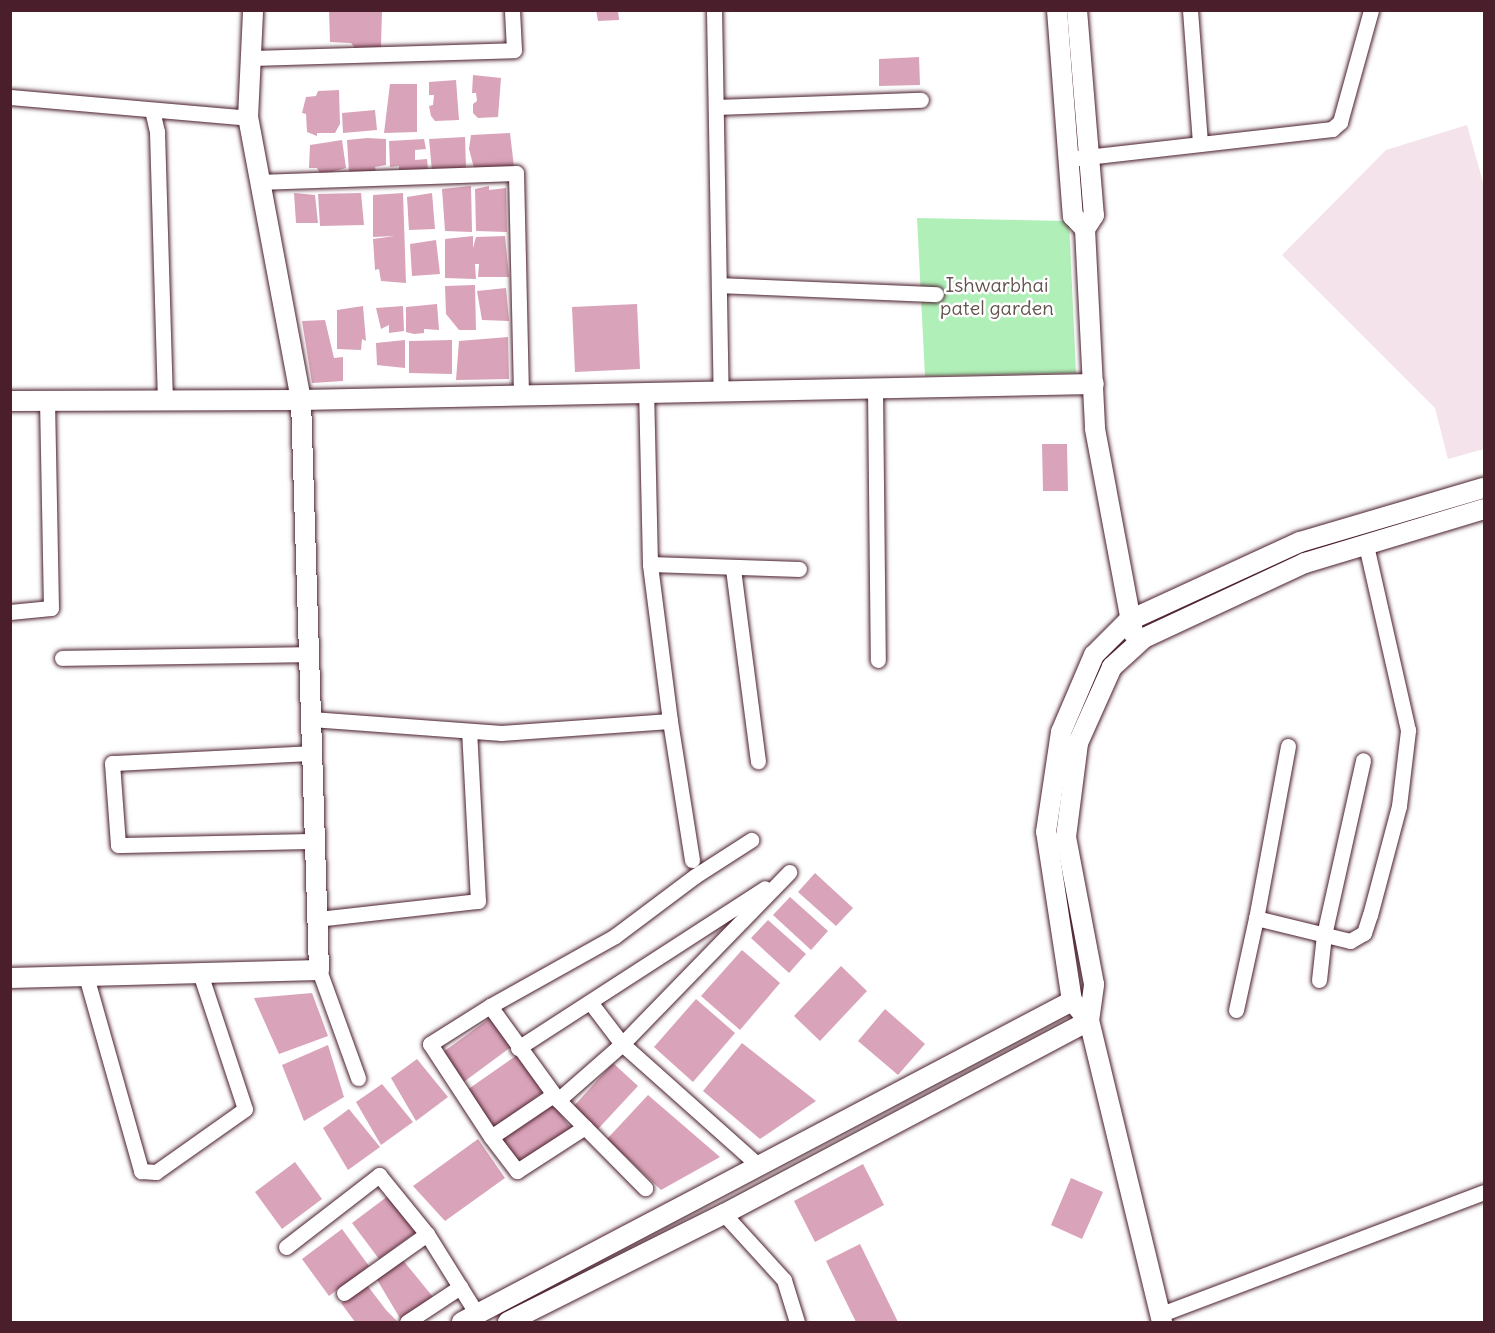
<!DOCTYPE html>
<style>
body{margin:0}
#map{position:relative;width:1495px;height:1333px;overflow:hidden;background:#fff;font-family:Delius,sans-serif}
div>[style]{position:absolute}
.built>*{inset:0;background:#f4e3ea}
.green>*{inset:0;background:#b0f0b8}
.building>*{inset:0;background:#d9a3b9}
.roads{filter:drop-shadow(0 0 2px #4a1f2b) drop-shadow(0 0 2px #4a1f2b)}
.minor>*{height:15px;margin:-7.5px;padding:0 7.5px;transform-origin:7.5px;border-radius:7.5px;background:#fff}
.tertiary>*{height:20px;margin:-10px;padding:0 10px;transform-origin:10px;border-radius:10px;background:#fff}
span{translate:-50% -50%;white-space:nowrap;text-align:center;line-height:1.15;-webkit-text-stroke:5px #fff;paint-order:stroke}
.park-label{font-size:20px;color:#64534e}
.frame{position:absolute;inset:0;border:12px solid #4a1f2b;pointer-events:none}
</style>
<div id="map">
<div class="built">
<div style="clip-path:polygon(1467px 125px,1484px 186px,1484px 449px,1448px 459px,1435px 408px,1282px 255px,1386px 150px)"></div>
</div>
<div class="green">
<div style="clip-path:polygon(917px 218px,1069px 221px,1076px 373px,925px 376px)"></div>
</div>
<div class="building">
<div style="clip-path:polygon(329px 10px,382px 10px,381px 47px,355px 48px,351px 43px,330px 42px)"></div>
<div style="clip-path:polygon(596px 10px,618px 10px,619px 20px,598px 21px)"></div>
<div style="clip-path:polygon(919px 57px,920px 85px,879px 86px,879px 59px)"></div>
<div style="clip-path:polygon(473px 75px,501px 78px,498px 117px,478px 118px,473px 113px,473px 104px,477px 101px,476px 93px,472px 93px)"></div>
<div style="clip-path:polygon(456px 80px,459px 120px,435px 121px,431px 116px,429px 106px,433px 105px,434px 95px,429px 95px,429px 82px)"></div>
<div style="clip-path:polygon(390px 84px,417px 84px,417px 132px,384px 133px)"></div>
<div style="clip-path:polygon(339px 90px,340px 124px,335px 133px,317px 133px,317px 136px,307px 132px,306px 114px,302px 113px,306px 97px,316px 96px,318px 91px)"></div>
<div style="clip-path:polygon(375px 110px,377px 130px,343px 133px,342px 113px)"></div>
<div style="clip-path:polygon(510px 133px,514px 167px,474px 168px,469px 149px,471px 135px)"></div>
<div style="clip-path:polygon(465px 137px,466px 168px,432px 171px,429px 139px)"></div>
<div style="clip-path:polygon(367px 138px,386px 139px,386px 165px,375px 167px,376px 172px,349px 173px,347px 140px)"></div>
<div style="clip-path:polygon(424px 139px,426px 149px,415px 150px,415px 160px,427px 159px,428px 170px,399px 172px,399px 166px,390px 167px,389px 141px)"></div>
<div style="clip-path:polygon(342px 140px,346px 168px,321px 175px,317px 168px,309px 168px,310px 145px)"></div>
<div style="clip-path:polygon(471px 186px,472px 232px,445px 231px,442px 189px)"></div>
<div style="clip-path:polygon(489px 186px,489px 190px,506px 188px,507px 232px,476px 231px,475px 189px)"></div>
<div style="clip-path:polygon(294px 193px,315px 195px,318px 223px,296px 223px)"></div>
<div style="clip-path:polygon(361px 193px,364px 225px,320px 226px,318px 194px)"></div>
<div style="clip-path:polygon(403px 193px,406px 283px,381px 281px,379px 269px,375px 270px,373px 239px,395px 236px,373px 237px,373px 195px)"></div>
<div style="clip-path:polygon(432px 193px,435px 229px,409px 230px,407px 197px)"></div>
<div style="clip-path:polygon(473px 236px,473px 248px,476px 237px,505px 236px,509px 277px,478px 277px,479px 264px,475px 264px,476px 279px,445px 278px,445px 239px)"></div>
<div style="clip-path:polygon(436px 240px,440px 274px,412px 276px,410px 244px)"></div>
<div style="clip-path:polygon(475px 285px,476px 330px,459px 330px,446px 314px,445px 286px)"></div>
<div style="clip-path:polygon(506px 288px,509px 321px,482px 320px,477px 291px)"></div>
<div style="clip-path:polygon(437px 304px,439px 330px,424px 329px,424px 333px,414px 334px,406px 332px,406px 307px)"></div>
<div style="clip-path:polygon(637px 304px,640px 369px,575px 372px,572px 307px)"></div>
<div style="clip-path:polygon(363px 306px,366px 341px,362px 339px,361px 350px,337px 349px,337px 310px)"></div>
<div style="clip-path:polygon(403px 306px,404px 331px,389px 333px,389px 325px,381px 329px,376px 308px)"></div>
<div style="clip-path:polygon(325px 320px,334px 358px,343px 357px,343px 381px,312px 383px,302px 321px)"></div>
<div style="clip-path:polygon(508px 337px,509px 379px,456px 380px,459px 341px)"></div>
<div style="clip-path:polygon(405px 340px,405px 368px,377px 365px,376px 343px)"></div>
<div style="clip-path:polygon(452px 340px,452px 374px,409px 373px,409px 341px)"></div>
<div style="clip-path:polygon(1042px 444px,1067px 444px,1068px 491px,1043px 491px)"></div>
<div style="clip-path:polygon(815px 873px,853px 908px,836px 926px,798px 892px)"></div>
<div style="clip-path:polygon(790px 897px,828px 931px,811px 950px,773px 915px)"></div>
<div style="clip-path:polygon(768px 920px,806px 954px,789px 973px,751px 938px)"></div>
<div style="clip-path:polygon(742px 950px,780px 983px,740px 1030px,701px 996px)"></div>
<div style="clip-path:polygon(841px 966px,867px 991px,820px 1041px,794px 1016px)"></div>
<div style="clip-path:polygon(312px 993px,328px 1036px,279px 1054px,254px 998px)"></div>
<div style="clip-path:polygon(696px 999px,735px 1033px,693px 1082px,654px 1047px)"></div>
<div style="clip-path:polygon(885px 1009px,925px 1044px,898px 1075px,858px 1041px)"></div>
<div style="clip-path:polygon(490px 1018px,511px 1047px,461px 1084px,439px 1055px)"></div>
<div style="clip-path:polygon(742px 1043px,816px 1101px,760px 1139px,703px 1091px)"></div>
<div style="clip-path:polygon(328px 1045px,344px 1097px,304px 1121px,282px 1065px)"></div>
<div style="clip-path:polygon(517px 1055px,543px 1092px,494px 1128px,467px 1090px)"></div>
<div style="clip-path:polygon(417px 1059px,448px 1097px,416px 1121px,391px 1078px)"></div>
<div style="clip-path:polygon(613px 1063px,638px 1086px,598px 1129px,573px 1107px)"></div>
<div style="clip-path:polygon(382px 1084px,413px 1122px,381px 1145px,356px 1102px)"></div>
<div style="clip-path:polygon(648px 1095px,720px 1157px,661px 1190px,607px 1139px)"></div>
<div style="clip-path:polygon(551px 1101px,573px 1131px,523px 1168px,501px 1138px)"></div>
<div style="clip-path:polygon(349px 1109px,380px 1147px,348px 1170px,323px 1128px)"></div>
<div style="clip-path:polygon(478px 1139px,505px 1178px,445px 1221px,413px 1186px)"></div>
<div style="clip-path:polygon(295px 1162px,322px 1199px,282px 1229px,255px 1192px)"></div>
<div style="clip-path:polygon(863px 1164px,884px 1205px,815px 1242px,794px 1201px)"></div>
<div style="clip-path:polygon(1071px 1178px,1103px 1192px,1082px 1239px,1051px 1225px)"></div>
<div style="clip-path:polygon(392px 1193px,419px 1230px,379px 1259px,352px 1223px)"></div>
<div style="clip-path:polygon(342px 1229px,369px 1266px,329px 1296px,302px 1259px)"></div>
<div style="clip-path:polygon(860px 1244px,898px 1322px,856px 1322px,826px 1261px)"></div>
<div style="clip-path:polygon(402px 1259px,433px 1297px,401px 1320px,376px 1278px)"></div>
<div style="clip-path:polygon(367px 1285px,386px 1310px,398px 1322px,355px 1322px,341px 1303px)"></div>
</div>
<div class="roads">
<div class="minor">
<div style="left:714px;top:10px;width:382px;rotate:89deg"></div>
<div style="left:1190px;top:10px;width:134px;rotate:85.7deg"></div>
<div style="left:251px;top:58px;width:263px;rotate:-1.7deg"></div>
<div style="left:514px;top:50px;width:40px;rotate:-92.9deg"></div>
<div style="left:10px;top:97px;width:239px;rotate:5deg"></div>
<div style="left:716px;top:107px;width:205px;rotate:-2deg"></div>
<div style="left:152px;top:110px;width:23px;rotate:77deg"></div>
<div style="left:157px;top:132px;width:269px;rotate:88.3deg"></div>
<div style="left:1069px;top:159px;width:265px;rotate:-6.5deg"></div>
<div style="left:1332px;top:129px;width:11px;rotate:-41deg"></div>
<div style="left:1340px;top:122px;width:116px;rotate:-74.5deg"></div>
<div style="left:258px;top:182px;width:258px;rotate:-2deg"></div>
<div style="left:516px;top:173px;width:223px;rotate:88.7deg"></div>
<div style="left:719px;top:285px;width:217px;rotate:2.4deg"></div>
<div style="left:875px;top:390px;width:270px;rotate:89.4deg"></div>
<div style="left:650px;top:564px;width:149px;rotate:1.9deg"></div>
<div style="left:733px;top:569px;width:194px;rotate:82.6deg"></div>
<div style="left:10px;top:612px;width:41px;rotate:-5.6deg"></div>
<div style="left:51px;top:608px;width:207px;rotate:-91.1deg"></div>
<div style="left:62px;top:658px;width:247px;rotate:-0.9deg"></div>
<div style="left:311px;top:719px;width:191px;rotate:4.2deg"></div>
<div style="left:501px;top:733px;width:169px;rotate:-4.1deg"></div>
<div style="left:670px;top:721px;width:158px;rotate:-97.3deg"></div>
<div style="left:650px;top:564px;width:170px;rotate:-91.3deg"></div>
<div style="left:670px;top:721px;width:141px;rotate:81deg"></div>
<div style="left:1288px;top:746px;width:175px;rotate:100.5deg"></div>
<div style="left:1256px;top:918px;width:97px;rotate:13.7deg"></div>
<div style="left:1350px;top:941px;width:16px;rotate:-30deg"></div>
<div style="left:1364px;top:933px;width:19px;rotate:-72deg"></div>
<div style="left:1370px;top:915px;width:113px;rotate:-75.1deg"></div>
<div style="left:1399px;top:806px;width:77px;rotate:-83.2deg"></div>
<div style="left:1408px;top:730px;width:190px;rotate:-102.8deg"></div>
<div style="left:312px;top:753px;width:200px;rotate:177.1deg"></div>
<div style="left:112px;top:763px;width:82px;rotate:85.8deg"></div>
<div style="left:118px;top:845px;width:196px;rotate:-1.2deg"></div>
<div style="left:317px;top:919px;width:162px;rotate:-6.4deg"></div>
<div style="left:478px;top:901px;width:170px;rotate:-93deg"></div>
<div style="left:319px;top:970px;width:115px;rotate:70.1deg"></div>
<div style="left:86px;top:976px;width:203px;rotate:74.2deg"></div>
<div style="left:141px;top:1171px;width:15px;rotate:4deg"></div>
<div style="left:156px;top:1172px;width:109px;rotate:-35.3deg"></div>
<div style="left:245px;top:1109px;width:143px;rotate:-108.3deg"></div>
<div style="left:1319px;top:980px;width:45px;rotate:-83.7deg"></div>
<div style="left:1324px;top:935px;width:179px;rotate:-77.4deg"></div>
<div style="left:590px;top:1002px;width:53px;rotate:52.7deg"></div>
<div style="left:622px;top:1044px;width:85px;rotate:138.8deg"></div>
<div style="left:558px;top:1100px;width:116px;rotate:-125.9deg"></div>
<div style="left:490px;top:1006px;width:143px;rotate:-29.2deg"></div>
<div style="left:615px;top:936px;width:100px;rotate:-36.9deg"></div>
<div style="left:695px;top:876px;width:67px;rotate:-32.7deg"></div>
<div style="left:490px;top:1006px;width:71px;rotate:147.7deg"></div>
<div style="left:430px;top:1044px;width:111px;rotate:56.7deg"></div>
<div style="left:491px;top:1137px;width:43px;rotate:52.6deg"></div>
<div style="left:517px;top:1171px;width:81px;rotate:-32.9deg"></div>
<div style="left:1236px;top:1010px;width:94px;rotate:-77.7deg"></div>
<div style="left:518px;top:1048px;width:294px;rotate:-32.9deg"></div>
<div style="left:558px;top:1100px;width:124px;rotate:45.3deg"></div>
<div style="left:491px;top:1137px;width:75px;rotate:-34.1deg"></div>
<div style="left:758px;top:1165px;width:182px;rotate:-138.3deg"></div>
<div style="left:622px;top:1044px;width:240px;rotate:-45.8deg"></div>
<div style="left:724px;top:1214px;width:89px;rotate:47.7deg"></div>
<div style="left:784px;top:1280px;width:44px;rotate:72.8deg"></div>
<div style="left:286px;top:1247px;width:118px;rotate:-37.7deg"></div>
<div style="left:379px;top:1175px;width:76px;rotate:50.9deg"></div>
<div style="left:427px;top:1234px;width:94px;rotate:58deg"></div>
<div style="left:344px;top:1293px;width:102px;rotate:-35.4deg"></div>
<div style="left:1161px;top:1314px;width:345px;rotate:-20.7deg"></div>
<div style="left:407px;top:1322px;width:64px;rotate:-33.4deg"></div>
</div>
<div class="tertiary">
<div style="left:1057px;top:10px;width:207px;rotate:85.6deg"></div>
<div style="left:1073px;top:216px;width:18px;rotate:47deg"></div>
<div style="left:1077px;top:10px;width:206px;rotate:85.3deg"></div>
<div style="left:1094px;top:215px;width:17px;rotate:123deg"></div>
<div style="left:1085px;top:229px;width:200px;rotate:87.1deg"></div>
<div style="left:1095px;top:429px;width:208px;rotate:79.4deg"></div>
<div style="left:10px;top:401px;width:291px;rotate:-0.2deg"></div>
<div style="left:301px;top:400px;width:793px;rotate:-1.16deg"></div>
<div style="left:10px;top:978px;width:309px;rotate:-1.5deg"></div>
<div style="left:319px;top:970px;width:570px;rotate:-91.81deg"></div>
<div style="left:301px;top:400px;width:287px;rotate:-100.6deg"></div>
<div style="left:248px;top:118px;width:108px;rotate:-87.3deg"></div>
<div style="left:462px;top:1322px;width:689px;rotate:-27.75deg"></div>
<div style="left:508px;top:1322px;width:241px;rotate:-26.6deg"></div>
<div style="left:724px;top:1214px;width:413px;rotate:-27.9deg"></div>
<div style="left:1089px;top:1021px;width:37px;rotate:-82deg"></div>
<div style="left:1094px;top:984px;width:150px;rotate:-100.8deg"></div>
<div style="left:1066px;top:837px;width:95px;rotate:-82.7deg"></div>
<div style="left:1078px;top:743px;width:83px;rotate:-65.9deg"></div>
<div style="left:1112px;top:667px;width:43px;rotate:-42.2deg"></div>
<div style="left:1144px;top:638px;width:178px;rotate:-25deg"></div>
<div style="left:1305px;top:563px;width:187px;rotate:-16.8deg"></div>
<div style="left:1162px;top:1322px;width:310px;rotate:-103.6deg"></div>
<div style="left:1089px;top:1021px;width:26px;rotate:-130deg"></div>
<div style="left:1072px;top:1001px;width:171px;rotate:-98.7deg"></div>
<div style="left:1046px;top:832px;width:101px;rotate:-81.5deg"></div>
<div style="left:1061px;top:732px;width:84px;rotate:-66.8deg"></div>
<div style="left:1094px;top:655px;width:48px;rotate:-45deg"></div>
<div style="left:1128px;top:621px;width:189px;rotate:-24.7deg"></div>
<div style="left:1300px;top:542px;width:192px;rotate:-16.4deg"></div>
</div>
</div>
<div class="park-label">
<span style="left:997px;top:296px">Ishwarbhai<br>patel garden</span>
</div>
<div class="frame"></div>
</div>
